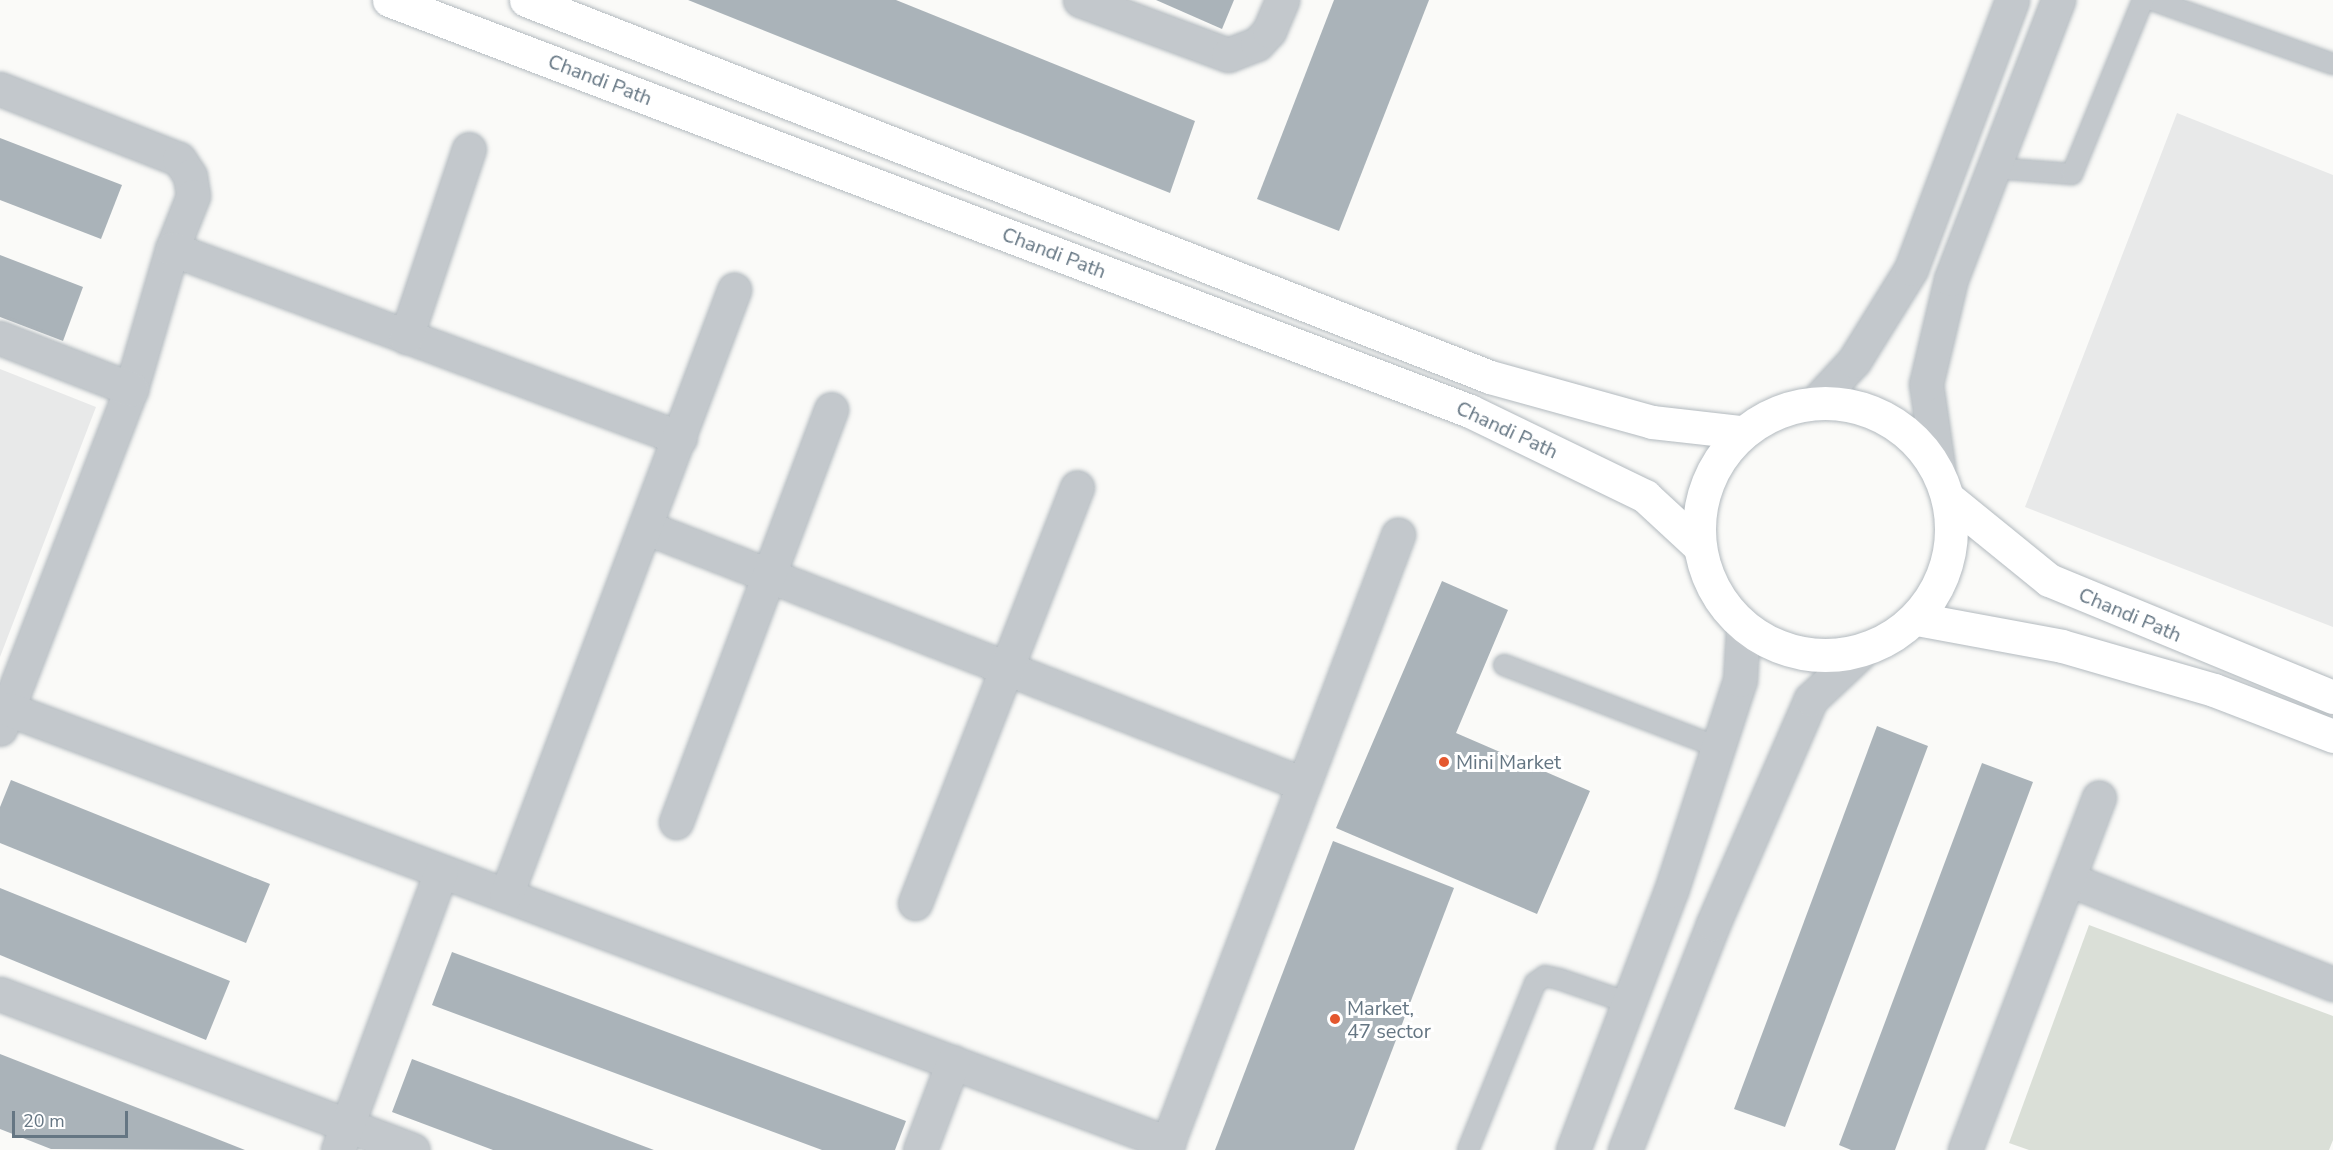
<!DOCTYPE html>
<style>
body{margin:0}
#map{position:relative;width:2333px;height:1150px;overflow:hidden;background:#fafaf8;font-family:"Nunito Sans",sans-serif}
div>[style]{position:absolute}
.built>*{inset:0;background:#e8e9e9}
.green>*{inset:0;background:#dadfd7}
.building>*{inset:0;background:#aab3b9}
.roads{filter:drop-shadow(0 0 2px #b3babf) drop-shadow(0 0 2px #b3babf)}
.service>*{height:20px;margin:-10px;padding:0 10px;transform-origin:10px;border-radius:10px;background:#c3c8cc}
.minor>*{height:33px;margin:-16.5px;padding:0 16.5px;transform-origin:16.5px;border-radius:16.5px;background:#c3c8cc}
.tertiary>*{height:33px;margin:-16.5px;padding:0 16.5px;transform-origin:16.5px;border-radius:16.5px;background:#c3c8cc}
.secondary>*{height:33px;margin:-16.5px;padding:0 16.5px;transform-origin:16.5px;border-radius:16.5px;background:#fff}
.secondary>.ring{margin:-16.5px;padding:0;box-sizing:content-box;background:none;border:33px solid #fff;border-radius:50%}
.dots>*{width:16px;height:16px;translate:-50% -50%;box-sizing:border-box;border:3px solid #fff;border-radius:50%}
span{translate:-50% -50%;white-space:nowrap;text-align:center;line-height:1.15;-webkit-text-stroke:6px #fff;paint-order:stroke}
.street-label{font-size:20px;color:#657683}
.poi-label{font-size:20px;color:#657683}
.left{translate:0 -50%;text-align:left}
.scale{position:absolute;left:12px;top:1111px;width:116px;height:27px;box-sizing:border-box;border:3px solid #657683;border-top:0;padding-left:8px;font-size:18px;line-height:21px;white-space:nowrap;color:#657683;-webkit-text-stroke:4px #fff;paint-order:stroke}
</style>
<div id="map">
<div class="built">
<div style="clip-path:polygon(2177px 113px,2333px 175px,2333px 627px,2025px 507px)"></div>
<div style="clip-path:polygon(0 369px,96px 407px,0 657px)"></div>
</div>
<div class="green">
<div style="clip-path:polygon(2089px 925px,2333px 1016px,2333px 1140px,2329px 1150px,2029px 1150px,2009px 1143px)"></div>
</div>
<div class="building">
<div style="clip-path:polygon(688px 0,896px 0,1195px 121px,1170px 193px)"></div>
<div style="clip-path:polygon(1156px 0,1234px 0,1222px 29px)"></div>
<div style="clip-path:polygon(1334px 0,1429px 0,1339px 231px,1257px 199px)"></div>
<div style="clip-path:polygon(0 138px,122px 185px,101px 239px,0 200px)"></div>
<div style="clip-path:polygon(0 255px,83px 287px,63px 341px,0 317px)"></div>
<div style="clip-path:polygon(1442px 581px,1508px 610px,1456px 733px,1590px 791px,1537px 914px,1336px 828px)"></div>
<div style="clip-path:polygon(1877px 726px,1928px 746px,1785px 1127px,1734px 1109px)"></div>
<div style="clip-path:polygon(1982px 763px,2033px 782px,1895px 1150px,1851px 1150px,1839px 1145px)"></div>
<div style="clip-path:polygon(11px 780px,270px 884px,246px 943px,0 843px,0 807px)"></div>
<div style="clip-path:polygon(1333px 841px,1454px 888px,1354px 1150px,1215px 1150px)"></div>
<div style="clip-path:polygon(0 888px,230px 981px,206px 1040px,0 955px)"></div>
<div style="clip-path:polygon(452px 952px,906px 1121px,895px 1150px,822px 1150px,432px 1005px)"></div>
<div style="clip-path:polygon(0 1054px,207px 1135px,245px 1150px,51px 1149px,0 1129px)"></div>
<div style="clip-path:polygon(412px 1059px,606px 1132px,654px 1150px,493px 1150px,392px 1112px)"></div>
</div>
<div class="roads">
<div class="service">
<div style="left:2152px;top:0;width:192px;rotate:19.5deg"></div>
<div style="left:1994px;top:168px;width:78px;rotate:4.4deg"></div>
<div style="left:2072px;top:174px;width:188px;rotate:-67.8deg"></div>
<div style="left:1504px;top:665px;width:229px;rotate:21deg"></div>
<div style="left:1468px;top:1150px;width:180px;rotate:-68.1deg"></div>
<div style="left:1535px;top:983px;width:12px;rotate:-35deg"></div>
<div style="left:1545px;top:976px;width:14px;rotate:12deg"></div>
<div style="left:1559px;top:979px;width:74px;rotate:18.9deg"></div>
</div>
<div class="minor">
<div style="left:1080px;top:0;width:158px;rotate:20.4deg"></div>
<div style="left:1228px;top:55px;width:31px;rotate:-21deg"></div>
<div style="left:1257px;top:44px;width:18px;rotate:-47deg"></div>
<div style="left:1269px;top:31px;width:34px;rotate:-67deg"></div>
<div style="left:0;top:89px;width:192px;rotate:21.4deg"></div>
<div style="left:179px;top:159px;width:20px;rotate:57deg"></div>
<div style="left:190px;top:176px;width:20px;rotate:81deg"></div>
<div style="left:193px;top:196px;width:57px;rotate:111.6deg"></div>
<div style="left:172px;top:249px;width:146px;rotate:106.3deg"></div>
<div style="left:131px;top:389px;width:364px;rotate:111.1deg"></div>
<div style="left:172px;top:249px;width:542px;rotate:20.41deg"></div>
<div style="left:406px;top:337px;width:198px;rotate:-71.5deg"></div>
<div style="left:0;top:338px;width:141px;rotate:21.3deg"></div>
<div style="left:645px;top:527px;width:706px;rotate:21.33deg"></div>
<div style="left:8px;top:709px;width:1239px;rotate:20.51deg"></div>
<div style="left:676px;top:822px;width:441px;rotate:-69.4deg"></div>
<div style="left:2068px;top:879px;width:285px;rotate:21.6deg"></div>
<div style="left:506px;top:895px;width:647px;rotate:-69.35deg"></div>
<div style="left:915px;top:903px;width:446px;rotate:-68.7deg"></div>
<div style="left:0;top:994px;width:441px;rotate:20.7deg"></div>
<div style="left:338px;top:1150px;width:297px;rotate:-69.7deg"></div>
<div style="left:920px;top:1150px;width:94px;rotate:-69.4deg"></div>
<div style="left:1165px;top:1150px;width:658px;rotate:-69.25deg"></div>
<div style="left:1965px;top:1150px;width:377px;rotate:-69.2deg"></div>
</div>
<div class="tertiary">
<div style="left:1816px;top:402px;width:56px;rotate:-47.2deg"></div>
<div style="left:1854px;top:361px;width:108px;rotate:-58.2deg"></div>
<div style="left:1911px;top:269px;width:287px;rotate:-69.4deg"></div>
<div style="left:1939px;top:473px;width:90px;rotate:-98.3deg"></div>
<div style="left:1926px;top:384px;width:108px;rotate:-76.6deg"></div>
<div style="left:1951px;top:279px;width:299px;rotate:-69deg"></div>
<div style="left:1573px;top:1150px;width:277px;rotate:-69.3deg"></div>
<div style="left:1671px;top:891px;width:222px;rotate:-71.9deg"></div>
<div style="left:1740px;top:680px;width:52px;rotate:-86.7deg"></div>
<div style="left:1625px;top:1150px;width:243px;rotate:-68.7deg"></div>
<div style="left:1713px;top:924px;width:245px;rotate:-66.5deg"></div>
<div style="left:1811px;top:699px;width:66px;rotate:-43.2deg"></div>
</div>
<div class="secondary">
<div style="left:389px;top:0;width:1156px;rotate:20.82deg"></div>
<div style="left:1470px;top:411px;width:195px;rotate:25.9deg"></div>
<div style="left:1645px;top:496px;width:72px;rotate:42.8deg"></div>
<div style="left:526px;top:0;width:1035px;rotate:21.36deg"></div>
<div style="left:1490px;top:377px;width:168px;rotate:15.5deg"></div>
<div style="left:1652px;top:422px;width:90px;rotate:6.4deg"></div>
<div class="ring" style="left:1699px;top:403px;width:219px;height:219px"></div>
<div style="left:1948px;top:498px;width:130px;rotate:39.1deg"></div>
<div style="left:2049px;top:580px;width:307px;rotate:22.4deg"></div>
<div style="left:1917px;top:619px;width:147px;rotate:10.5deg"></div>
<div style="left:2062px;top:646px;width:158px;rotate:16.1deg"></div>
<div style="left:2214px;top:690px;width:128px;rotate:21.1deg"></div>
</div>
</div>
<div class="dots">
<div style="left:1444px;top:762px;background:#e4572e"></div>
<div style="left:1335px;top:1019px;background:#e4572e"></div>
</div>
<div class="street-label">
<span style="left:600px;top:80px;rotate:21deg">Chandi Path</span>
<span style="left:1054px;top:253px;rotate:21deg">Chandi Path</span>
<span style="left:1507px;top:430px;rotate:25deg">Chandi Path</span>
<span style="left:2130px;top:615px;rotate:23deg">Chandi Path</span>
</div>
<div class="poi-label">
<span class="left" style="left:1456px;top:762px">Mini Market</span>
<span class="left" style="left:1347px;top:1020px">Market,<br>47 sector</span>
</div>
<div class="scale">20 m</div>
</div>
